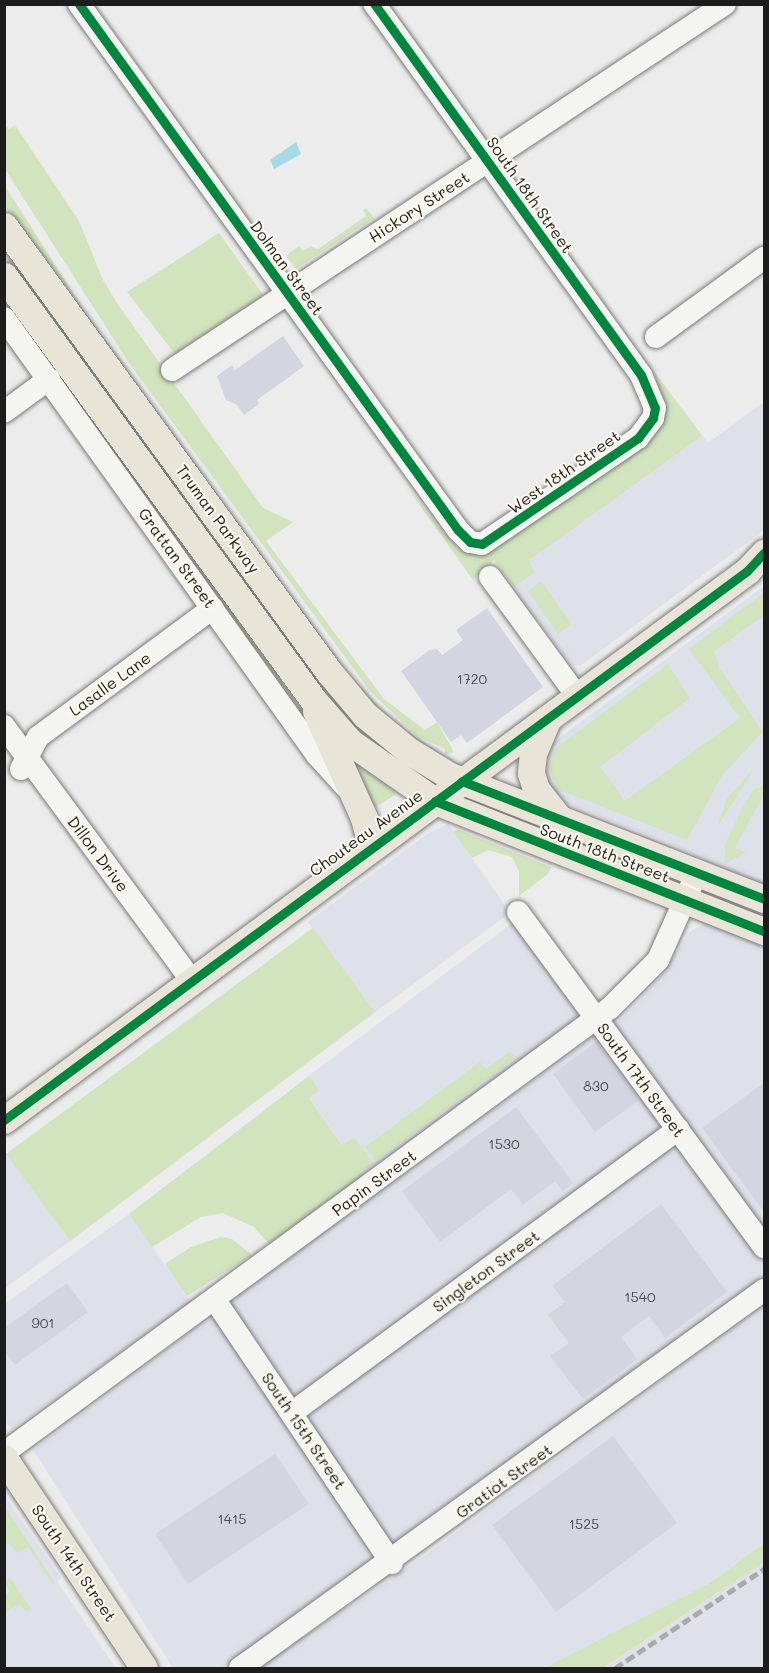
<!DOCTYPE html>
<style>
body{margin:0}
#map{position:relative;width:769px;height:1673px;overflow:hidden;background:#ececed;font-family:Mali,sans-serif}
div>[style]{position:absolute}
.built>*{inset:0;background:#dee1ea}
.green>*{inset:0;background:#d1e4bd}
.water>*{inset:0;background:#a5dae8}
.building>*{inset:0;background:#d3d6e0}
.roads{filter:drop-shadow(0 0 2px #7a7a7a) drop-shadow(0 0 2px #7a7a7a)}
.minor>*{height:22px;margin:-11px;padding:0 11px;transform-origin:11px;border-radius:11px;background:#f4f4f0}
.major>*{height:27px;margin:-13.5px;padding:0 13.5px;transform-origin:13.5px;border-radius:13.5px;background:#e8e4d8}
.rail>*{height:4.5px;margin-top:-2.25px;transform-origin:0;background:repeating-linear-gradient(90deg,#abaaa8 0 9px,transparent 0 13.5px)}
.cycleway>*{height:9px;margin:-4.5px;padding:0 4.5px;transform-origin:4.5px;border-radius:4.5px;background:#00873e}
span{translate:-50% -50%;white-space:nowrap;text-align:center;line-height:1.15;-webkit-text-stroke:4.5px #fbf7ec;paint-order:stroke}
.number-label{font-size:14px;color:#4b4c4e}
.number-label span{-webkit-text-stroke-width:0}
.street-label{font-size:16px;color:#1c1c1c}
.frame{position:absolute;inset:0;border:6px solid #1c1c1c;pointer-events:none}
</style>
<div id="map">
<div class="built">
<div style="clip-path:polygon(764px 402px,764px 530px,580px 666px,571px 665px,490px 554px,685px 413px,708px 443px)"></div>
<div style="clip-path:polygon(764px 586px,764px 889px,673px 845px,565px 803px,541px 779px,547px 750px,554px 742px)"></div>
<div style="clip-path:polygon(448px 824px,510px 913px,375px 1012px,308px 922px,430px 832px)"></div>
<div style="clip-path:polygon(515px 921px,582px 1015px,365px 1177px,299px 1083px)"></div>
<div style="clip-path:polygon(706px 922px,764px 942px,764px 1231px,615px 1025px,662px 975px,690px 932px)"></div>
<div style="clip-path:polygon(596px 1035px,664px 1127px,296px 1396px,290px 1393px,232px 1308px,236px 1297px)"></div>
<div style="clip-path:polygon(675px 1143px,764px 1261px,764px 1278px,402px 1545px,393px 1545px,309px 1420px,309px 1412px)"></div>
<div style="clip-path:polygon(4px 1151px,70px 1241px,5px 1288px,4px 1288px)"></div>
<div style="clip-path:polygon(129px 1214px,191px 1302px,12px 1429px,5px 1422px,4px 1304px)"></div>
<div style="clip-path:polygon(764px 1305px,764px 1543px,710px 1583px,544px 1668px,258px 1668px,420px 1559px)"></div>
<div style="clip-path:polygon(217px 1318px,375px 1559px,362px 1574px,222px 1668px,173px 1668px,33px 1450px,204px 1322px)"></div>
<div style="clip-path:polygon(4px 1495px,61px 1578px,57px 1581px,116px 1668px,5px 1668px)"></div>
<div style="clip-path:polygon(764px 1562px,764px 1668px,603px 1668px)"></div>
</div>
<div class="green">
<div style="clip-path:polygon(4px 124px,9px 129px,15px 125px,79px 221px,103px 280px,119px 306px,263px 508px,293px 522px,266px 541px,384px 699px,425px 730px,437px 722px,454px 752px,445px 755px,445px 749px,417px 736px,370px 691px,129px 363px,5px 169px)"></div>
<div style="clip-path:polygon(4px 184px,87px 315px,346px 671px,397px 725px,437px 751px,436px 757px,398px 731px,338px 667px,5px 206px)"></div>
<div style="clip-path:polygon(366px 208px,374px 218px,296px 269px,286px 256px,299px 246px,303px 251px,311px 246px,318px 249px,366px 216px,363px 210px)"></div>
<div style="clip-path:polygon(219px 233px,264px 296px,175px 354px,127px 292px)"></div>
<div style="clip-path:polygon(4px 241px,408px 766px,353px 724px,254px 605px,5px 259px)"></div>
<div style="clip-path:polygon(4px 293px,294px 692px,322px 750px,5px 304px)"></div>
<div style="clip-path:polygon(654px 371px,702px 436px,528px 561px,535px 572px,514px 587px,494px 560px,473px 580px,410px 491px,458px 549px,476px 554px,489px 552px,649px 440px,663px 406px)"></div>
<div style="clip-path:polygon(541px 581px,572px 624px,558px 634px,528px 591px)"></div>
<div style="clip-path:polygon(764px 593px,764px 615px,714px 652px,719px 667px,763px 732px,723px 774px,687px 840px,557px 789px,548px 767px,556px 748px,668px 664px,690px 698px,600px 767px,625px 801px,740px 718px,689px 649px)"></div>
<div style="clip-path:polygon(351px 757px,396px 792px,395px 795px,371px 810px)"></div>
<div style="clip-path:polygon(752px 770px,751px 775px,717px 827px,726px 800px)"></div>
<div style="clip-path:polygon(764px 786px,764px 794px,735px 848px,746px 852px,725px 864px,725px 844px,741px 810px,754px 789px)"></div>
<div style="clip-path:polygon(457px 829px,551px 867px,548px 874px,519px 896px,519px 871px,512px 857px,488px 850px,472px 858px,453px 832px)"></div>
<div style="clip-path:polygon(313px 928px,375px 1012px,70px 1241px,6px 1154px)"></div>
<div style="clip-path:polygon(510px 1051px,515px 1058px,376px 1161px,365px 1147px,480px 1062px,486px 1069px)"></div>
<div style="clip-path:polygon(309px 1076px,319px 1090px,309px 1098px,342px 1145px,354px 1137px,373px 1164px,361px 1172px,365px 1177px,271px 1246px,254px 1227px,223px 1213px,201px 1217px,152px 1247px,129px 1214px)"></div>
<div style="clip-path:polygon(220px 1237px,232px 1239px,252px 1255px,187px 1296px,165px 1264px,191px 1247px)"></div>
<div style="clip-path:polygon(5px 1507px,55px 1583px,53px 1585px,28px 1547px,17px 1553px,9px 1543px,5px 1546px)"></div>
<div style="clip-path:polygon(764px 1543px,764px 1562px,603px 1668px,544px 1668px,710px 1583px)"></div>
<div style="clip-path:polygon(10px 1578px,30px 1607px,29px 1613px,18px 1604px,5px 1613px,5px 1596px,10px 1592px,5px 1582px)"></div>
</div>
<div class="water">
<div style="clip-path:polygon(296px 142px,301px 154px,274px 169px,270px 160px)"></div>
</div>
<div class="building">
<div style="clip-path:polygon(283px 336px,304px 366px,257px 400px,259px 404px,244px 415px,236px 404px,226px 400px,217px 376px,232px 365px,235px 370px)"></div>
<div style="clip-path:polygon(487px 608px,543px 687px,467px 743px,461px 735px,451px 742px,401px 671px,430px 650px,437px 649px,442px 655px,463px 640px,456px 630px)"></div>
<div style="clip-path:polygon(596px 1042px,639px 1100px,595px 1132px,553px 1074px)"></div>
<div style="clip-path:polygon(765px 1082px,765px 1213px,702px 1128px)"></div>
<div style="clip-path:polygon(516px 1107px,573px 1183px,563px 1191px,555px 1181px,523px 1205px,511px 1189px,440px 1242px,402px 1191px)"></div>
<div style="clip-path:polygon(661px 1204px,727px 1292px,665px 1338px,649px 1316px,621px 1337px,637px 1359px,583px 1399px,550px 1356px,569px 1343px,548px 1315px,565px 1302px,552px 1286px)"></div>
<div style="clip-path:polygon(67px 1283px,88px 1312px,15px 1365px,4px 1351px,4px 1328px)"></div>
<div style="clip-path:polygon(613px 1436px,677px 1523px,556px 1612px,492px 1525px)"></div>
<div style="clip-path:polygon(275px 1454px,309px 1504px,188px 1584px,155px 1534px)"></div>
</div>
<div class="roads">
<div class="minor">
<div style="left:79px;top:4px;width:648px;rotate:54.23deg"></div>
<div style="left:458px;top:530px;width:17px;rotate:45deg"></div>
<div style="left:470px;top:542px;width:12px;rotate:9deg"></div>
<div style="left:482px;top:544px;width:189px;rotate:-34.2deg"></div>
<div style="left:638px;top:438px;width:25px;rotate:-53deg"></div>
<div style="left:653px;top:418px;width:10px;rotate:-79deg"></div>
<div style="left:655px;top:408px;width:36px;rotate:-113deg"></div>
<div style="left:641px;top:375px;width:457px;rotate:-125.7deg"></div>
<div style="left:4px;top:318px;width:538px;rotate:54.39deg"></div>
<div style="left:317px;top:755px;width:43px;rotate:47.8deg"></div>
<div style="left:656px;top:337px;width:134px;rotate:-36.2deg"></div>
<div style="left:172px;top:370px;width:663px;rotate:-33.5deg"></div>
<div style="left:4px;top:412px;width:56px;rotate:-36.3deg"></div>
<div style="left:490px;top:577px;width:147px;rotate:53.8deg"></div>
<div style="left:4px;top:726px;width:317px;rotate:53.6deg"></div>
<div style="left:21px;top:769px;width:36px;rotate:-62deg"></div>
<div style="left:38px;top:737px;width:217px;rotate:-36.4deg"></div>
<div style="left:518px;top:912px;width:416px;rotate:53.7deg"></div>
<div style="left:215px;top:1300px;width:317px;rotate:56.1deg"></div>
<div style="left:293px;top:1412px;width:478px;rotate:-36.3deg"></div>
<div style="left:4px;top:1453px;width:752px;rotate:-36.29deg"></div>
<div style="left:610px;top:1008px;width:68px;rotate:-45deg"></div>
<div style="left:658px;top:960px;width:95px;rotate:-65.9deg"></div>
<div style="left:240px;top:1668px;width:646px;rotate:-35.81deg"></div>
</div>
<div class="major">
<div style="left:4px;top:226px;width:552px;rotate:53.92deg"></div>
<div style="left:329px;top:672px;width:56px;rotate:50.1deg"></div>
<div style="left:365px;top:715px;width:57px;rotate:39.3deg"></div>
<div style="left:409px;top:751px;width:48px;rotate:31.4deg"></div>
<div style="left:450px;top:776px;width:337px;rotate:21.4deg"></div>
<div style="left:4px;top:276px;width:526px;rotate:53.89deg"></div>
<div style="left:314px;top:701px;width:55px;rotate:48.7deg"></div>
<div style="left:350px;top:742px;width:103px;rotate:34.8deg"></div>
<div style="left:435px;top:801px;width:354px;rotate:21.6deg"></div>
<div style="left:316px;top:711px;width:117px;rotate:65.8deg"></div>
<div style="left:364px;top:818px;width:30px;rotate:75deg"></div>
<div style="left:548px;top:718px;width:38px;rotate:113deg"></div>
<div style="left:533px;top:753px;width:20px;rotate:96deg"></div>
<div style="left:531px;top:773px;width:17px;rotate:73deg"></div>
<div style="left:536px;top:789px;width:37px;rotate:52deg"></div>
<div style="left:4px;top:1120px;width:924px;rotate:-36.46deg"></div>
<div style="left:747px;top:571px;width:25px;rotate:-47deg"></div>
<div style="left:4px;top:1458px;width:252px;rotate:56.3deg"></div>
</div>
</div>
<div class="rail">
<div style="left:615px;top:1668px;width:179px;rotate:-33.6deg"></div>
</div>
<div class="cycleway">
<div style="left:79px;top:4px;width:648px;rotate:54.23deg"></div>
<div style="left:458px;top:530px;width:17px;rotate:45deg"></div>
<div style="left:470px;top:542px;width:12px;rotate:9deg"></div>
<div style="left:482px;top:544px;width:189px;rotate:-34.2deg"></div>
<div style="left:638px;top:438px;width:25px;rotate:-53deg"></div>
<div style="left:653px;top:418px;width:10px;rotate:-79deg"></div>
<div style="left:655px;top:408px;width:36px;rotate:-113deg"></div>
<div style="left:641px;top:375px;width:457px;rotate:-125.7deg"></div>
<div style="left:462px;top:781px;width:324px;rotate:21.3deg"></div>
<div style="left:435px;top:801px;width:354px;rotate:21.6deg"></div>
<div style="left:4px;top:1120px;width:924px;rotate:-36.46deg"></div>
<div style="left:747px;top:571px;width:25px;rotate:-47deg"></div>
</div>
<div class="number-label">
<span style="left:472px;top:679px">1720</span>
<span style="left:596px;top:1086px">830</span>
<span style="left:504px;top:1144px">1530</span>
<span style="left:640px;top:1297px">1540</span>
<span style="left:43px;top:1323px">901</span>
<span style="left:232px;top:1519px">1415</span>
<span style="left:584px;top:1524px">1525</span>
</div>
<div class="street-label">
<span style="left:530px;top:195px;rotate:55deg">South 18th Street</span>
<span style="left:419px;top:207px;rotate:-33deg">Hickory Street</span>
<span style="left:287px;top:268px;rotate:54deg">Dolman Street</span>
<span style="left:564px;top:472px;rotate:-35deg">West 18th Street</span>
<span style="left:218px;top:519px;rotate:54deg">Truman Parkway</span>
<span style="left:177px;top:558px;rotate:54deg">Grattan Street</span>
<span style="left:110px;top:684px;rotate:-36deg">Lasalle Lane</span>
<span style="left:366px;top:833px;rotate:-36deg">Chouteau Avenue</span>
<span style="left:605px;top:853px;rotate:21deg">South 18th Street</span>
<span style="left:98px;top:854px;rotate:53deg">Dillon Drive</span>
<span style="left:641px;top:1080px;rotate:54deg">South 17th Street</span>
<span style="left:374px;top:1183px;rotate:-36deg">Papin Street</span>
<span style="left:486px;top:1271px;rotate:-36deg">Singleton Street</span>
<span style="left:304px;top:1431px;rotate:56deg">South 15th Street</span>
<span style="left:504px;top:1481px;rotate:-36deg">Gratiot Street</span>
<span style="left:74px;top:1563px;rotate:56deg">South 14th Street</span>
</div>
<div class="frame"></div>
</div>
